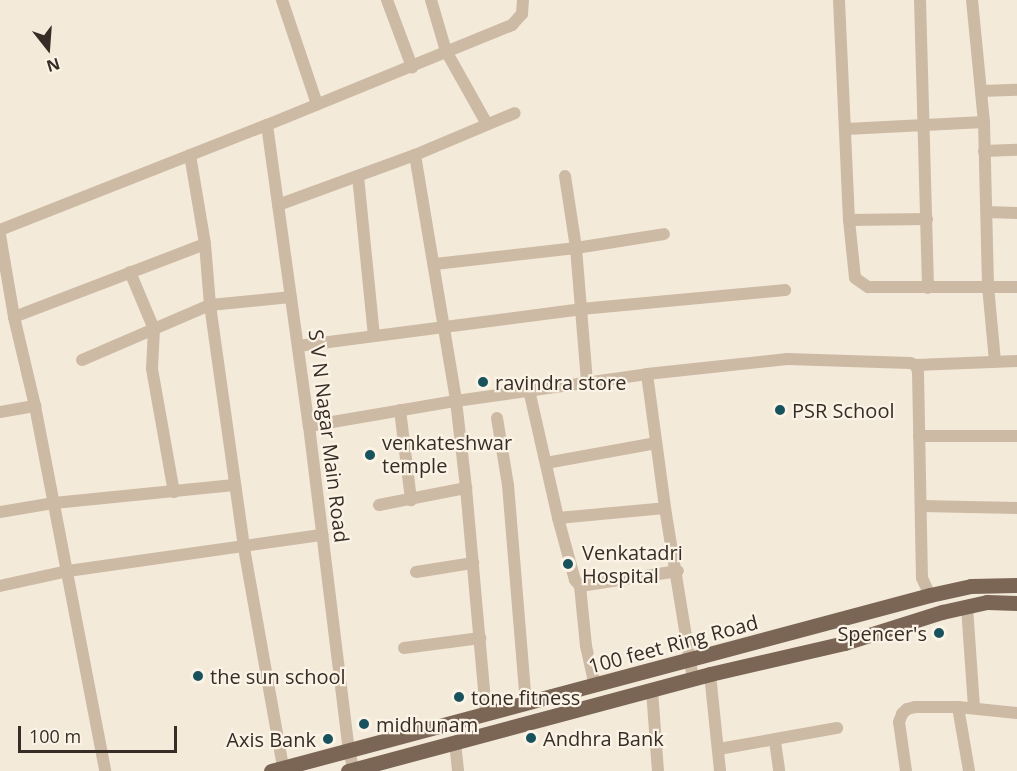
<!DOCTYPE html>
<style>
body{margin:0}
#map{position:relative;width:1017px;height:771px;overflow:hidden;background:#f4ead9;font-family:"Open Sans",sans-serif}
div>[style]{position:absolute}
.minor>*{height:12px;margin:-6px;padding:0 6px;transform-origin:6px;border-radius:6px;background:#cdbaa4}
.major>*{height:15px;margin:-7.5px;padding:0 7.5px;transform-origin:7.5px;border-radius:7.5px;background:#7b6656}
.dots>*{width:16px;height:16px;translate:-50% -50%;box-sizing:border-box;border:3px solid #fbf3e6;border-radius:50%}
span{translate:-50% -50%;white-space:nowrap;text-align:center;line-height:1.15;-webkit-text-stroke:4.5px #fbf3e6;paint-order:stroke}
.poi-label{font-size:20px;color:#382d26}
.left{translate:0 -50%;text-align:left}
.right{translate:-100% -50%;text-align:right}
.street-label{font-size:20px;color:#382d26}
.north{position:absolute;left:18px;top:18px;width:60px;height:60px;-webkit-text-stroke:4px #fbf3e6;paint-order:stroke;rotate:163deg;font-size:16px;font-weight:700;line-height:24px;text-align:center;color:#382d26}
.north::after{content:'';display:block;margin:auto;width:21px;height:27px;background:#382d26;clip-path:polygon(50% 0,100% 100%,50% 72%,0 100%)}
.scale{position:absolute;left:18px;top:726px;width:159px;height:27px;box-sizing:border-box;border:3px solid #382d26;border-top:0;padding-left:8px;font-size:18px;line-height:21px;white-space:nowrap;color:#382d26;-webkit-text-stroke:4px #fbf3e6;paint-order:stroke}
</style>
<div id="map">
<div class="minor">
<div style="left:282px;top:0;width:110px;rotate:71.4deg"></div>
<div style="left:387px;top:0;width:72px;rotate:69.5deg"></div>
<div style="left:431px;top:0;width:53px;rotate:73.6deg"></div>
<div style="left:446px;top:51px;width:84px;rotate:60.7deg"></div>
<div style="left:839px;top:0;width:220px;rotate:87.4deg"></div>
<div style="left:849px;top:220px;width:58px;rotate:84.1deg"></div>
<div style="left:855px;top:278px;width:16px;rotate:35deg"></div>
<div style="left:868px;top:287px;width:149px"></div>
<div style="left:920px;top:0;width:288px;rotate:88.4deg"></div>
<div style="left:972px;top:0;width:123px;rotate:84.4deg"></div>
<div style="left:984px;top:122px;width:164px;rotate:88.6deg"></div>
<div style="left:988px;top:286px;width:76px;rotate:84.7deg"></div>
<div style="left:981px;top:91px;width:36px;rotate:-2deg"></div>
<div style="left:267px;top:125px;width:304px;rotate:82.1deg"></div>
<div style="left:309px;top:426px;width:327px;rotate:83deg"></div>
<div style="left:349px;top:751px;width:21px;rotate:76deg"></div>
<div style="left:846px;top:129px;width:138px;rotate:-2.9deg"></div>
<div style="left:984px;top:151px;width:33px;rotate:-2deg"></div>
<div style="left:190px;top:155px;width:90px;rotate:80.4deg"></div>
<div style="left:205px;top:244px;width:61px;rotate:85.3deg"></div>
<div style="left:210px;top:305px;width:81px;rotate:-5.6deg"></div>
<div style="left:415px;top:155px;width:249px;rotate:80.5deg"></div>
<div style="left:456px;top:401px;width:88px;rotate:83.4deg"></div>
<div style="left:358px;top:176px;width:160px;rotate:84.3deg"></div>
<div style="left:565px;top:176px;width:73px;rotate:81.3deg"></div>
<div style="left:576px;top:248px;width:134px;rotate:85.3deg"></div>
<div style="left:278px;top:205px;width:146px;rotate:-20.1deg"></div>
<div style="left:415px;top:155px;width:108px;rotate:-22.8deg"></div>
<div style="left:987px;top:212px;width:30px;rotate:2deg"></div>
<div style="left:849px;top:220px;width:78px;rotate:-0.7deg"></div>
<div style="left:0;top:230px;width:287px;rotate:-21.5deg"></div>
<div style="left:267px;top:125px;width:265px;rotate:-22.2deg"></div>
<div style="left:512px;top:25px;width:15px;rotate:-48deg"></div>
<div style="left:522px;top:14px;width:14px;rotate:-86deg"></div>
<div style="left:0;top:235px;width:83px;rotate:80.3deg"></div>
<div style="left:14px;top:317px;width:91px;rotate:76.7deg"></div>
<div style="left:35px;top:406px;width:372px;rotate:79.1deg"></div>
<div style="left:435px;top:264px;width:142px;rotate:-6.5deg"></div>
<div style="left:576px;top:248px;width:89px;rotate:-9deg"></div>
<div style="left:130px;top:272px;width:62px;rotate:67.2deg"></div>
<div style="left:154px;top:329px;width:40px;rotate:92.9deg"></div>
<div style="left:152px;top:369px;width:125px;rotate:79.9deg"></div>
<div style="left:14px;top:317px;width:204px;rotate:-20.9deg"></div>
<div style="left:298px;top:346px;width:285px;rotate:-7.4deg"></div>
<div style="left:581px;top:309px;width:205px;rotate:-5.3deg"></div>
<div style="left:82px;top:360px;width:139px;rotate:-23.3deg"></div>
<div style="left:210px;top:305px;width:245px;rotate:82deg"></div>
<div style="left:244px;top:548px;width:223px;rotate:79.9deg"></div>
<div style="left:916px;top:365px;width:101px;rotate:-2.3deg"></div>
<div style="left:647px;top:374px;width:135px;rotate:82.3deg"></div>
<div style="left:665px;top:508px;width:173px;rotate:80.7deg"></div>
<div style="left:529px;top:390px;width:131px;rotate:77.2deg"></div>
<div style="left:558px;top:518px;width:64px;rotate:74.7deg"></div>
<div style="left:575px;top:580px;width:8px;rotate:50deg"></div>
<div style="left:580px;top:586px;width:60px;rotate:84.3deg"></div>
<div style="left:586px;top:646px;width:41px;rotate:77.3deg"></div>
<div style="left:400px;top:410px;width:91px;rotate:83deg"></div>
<div style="left:0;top:412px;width:36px;rotate:-10deg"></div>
<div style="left:497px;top:418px;width:68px;rotate:80.7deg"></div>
<div style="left:508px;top:485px;width:219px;rotate:85.3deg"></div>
<div style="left:309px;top:426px;width:149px;rotate:-9.7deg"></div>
<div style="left:456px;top:401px;width:193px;rotate:-8deg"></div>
<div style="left:647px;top:374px;width:141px;rotate:-6.1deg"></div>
<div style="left:787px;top:359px;width:123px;rotate:1.9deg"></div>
<div style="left:910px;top:363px;width:6px;rotate:18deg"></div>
<div style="left:916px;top:365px;width:7px;rotate:74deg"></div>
<div style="left:918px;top:372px;width:206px;rotate:88.9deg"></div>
<div style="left:922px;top:578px;width:19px;rotate:65deg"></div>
<div style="left:919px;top:436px;width:98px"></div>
<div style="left:546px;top:463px;width:112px;rotate:-10.3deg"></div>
<div style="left:379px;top:505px;width:89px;rotate:-11.1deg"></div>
<div style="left:466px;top:488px;width:226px;rotate:84.9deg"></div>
<div style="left:921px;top:506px;width:96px;rotate:1.2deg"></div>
<div style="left:0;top:512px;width:55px;rotate:-9.5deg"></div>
<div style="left:54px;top:503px;width:181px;rotate:-5.7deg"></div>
<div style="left:558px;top:518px;width:107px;rotate:-5.3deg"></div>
<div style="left:416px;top:572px;width:58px;rotate:-9deg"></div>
<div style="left:0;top:586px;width:70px;rotate:-12.4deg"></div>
<div style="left:68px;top:571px;width:257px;rotate:-8.1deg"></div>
<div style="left:580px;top:586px;width:99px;rotate:-8.7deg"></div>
<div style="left:967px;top:607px;width:101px;rotate:86deg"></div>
<div style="left:404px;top:648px;width:77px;rotate:-7.5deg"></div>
<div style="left:710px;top:674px;width:98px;rotate:84.1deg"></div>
<div style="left:652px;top:690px;width:81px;rotate:85.8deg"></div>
<div style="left:958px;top:707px;width:65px;rotate:80.2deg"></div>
<div style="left:775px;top:741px;width:30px;rotate:82deg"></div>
<div style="left:455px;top:742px;width:29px;rotate:84deg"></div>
<div style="left:719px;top:749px;width:120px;rotate:-10.1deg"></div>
<div style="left:906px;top:771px;width:49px;rotate:-98.1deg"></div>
<div style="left:899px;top:722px;width:9px;rotate:-69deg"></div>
<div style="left:902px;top:714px;width:7px;rotate:-45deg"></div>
<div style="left:907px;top:709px;width:8px;rotate:-14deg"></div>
<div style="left:915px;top:707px;width:43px"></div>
<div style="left:958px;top:707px;width:59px;rotate:5.8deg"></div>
</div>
<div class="major">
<div style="left:271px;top:771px;width:682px;rotate:-14.95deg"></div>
<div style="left:930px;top:595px;width:42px;rotate:-12.4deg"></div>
<div style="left:971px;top:586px;width:46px;rotate:-1.2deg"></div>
<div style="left:348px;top:771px;width:375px;rotate:-15deg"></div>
<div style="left:710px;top:674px;width:138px;rotate:-13deg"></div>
<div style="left:844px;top:643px;width:103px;rotate:-17.6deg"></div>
<div style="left:942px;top:612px;width:46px;rotate:-12.5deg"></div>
<div style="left:987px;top:602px;width:30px;rotate:2deg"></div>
</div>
<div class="dots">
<div style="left:483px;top:382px;background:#18535d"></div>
<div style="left:780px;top:410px;background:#18535d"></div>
<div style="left:370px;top:455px;background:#18535d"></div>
<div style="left:568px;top:564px;background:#18535d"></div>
<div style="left:939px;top:633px;background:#18535d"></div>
<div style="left:198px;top:676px;background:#18535d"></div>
<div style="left:459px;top:697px;background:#18535d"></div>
<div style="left:364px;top:724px;background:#18535d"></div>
<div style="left:531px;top:738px;background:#18535d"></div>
<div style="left:328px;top:739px;background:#18535d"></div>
</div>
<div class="poi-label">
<span class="left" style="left:495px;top:382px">ravindra store</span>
<span class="left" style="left:792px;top:410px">PSR School</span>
<span class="left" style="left:382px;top:454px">venkateshwar<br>temple</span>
<span class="left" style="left:582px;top:564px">Venkatadri<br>Hospital</span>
<span class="right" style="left:927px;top:633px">Spencer's</span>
<span class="left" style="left:210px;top:676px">the sun school</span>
<span class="left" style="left:471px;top:697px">tone fitness</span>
<span class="left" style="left:376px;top:724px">midhunam</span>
<span class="left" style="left:543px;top:738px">Andhra Bank</span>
<span class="right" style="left:316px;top:739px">Axis Bank</span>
</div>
<div class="street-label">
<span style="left:329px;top:436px;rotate:83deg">S V N Nagar Main Road</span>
<span style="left:673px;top:644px;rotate:-15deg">100 feet Ring Road</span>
</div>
<div class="north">N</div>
<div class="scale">100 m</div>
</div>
